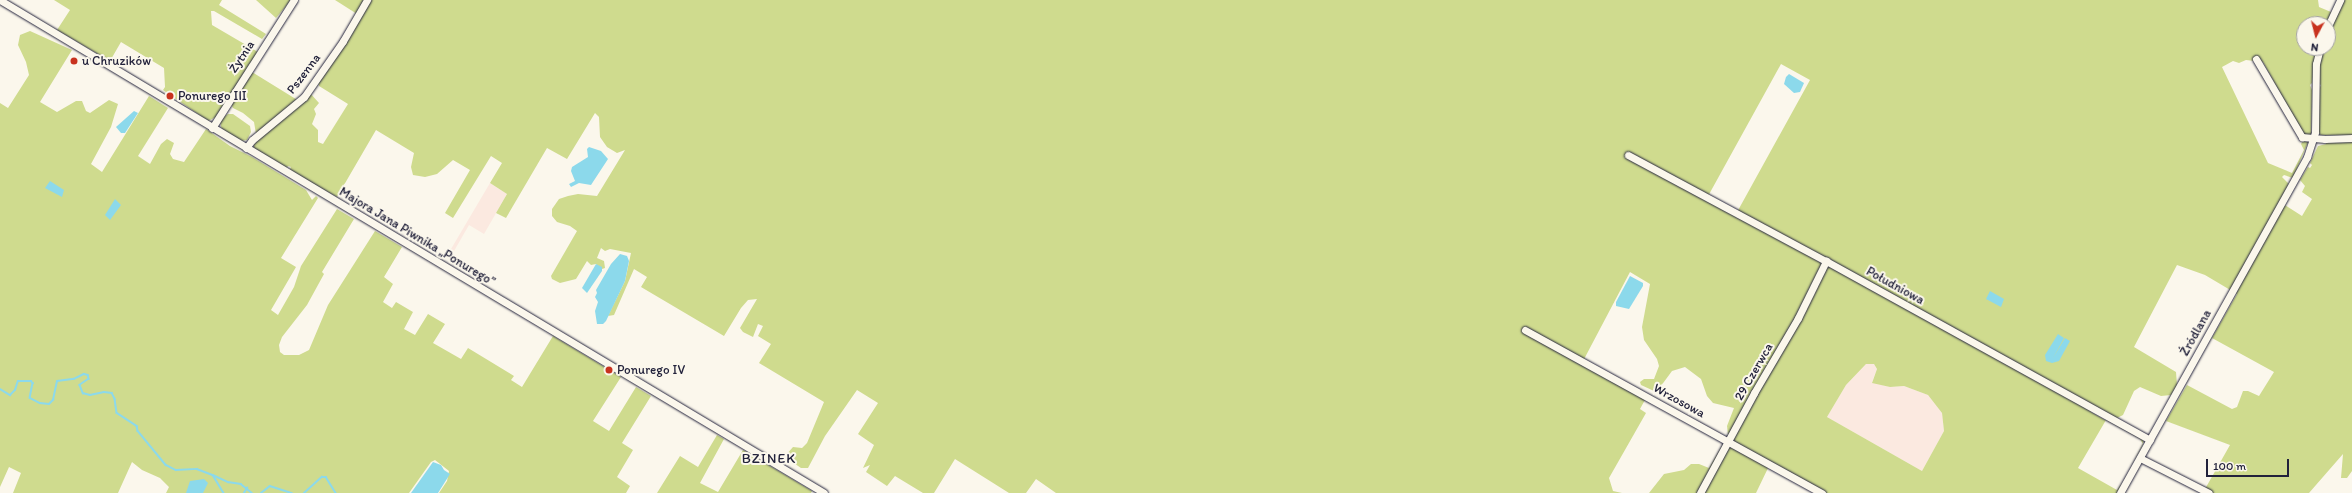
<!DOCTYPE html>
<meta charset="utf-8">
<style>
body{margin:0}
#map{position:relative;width:2352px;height:493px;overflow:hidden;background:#fbf7ec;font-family:Itim,sans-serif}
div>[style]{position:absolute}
.built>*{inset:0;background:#fbe9e0}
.green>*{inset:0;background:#cfdb8e}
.water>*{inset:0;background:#8cd9eb}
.stream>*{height:1.5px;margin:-0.75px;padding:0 0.75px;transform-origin:0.75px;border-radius:0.75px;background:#8cd9eb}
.roads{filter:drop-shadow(0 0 1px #22223b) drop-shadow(0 0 1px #22223b)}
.minor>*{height:7px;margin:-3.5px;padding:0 3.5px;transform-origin:3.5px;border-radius:3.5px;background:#fbf7ec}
.dots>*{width:11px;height:11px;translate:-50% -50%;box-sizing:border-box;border:2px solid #fbf7ec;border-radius:50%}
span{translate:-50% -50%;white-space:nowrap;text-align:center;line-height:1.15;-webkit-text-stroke:4px #fbf7ec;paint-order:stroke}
.street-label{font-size:13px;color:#22223b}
.poi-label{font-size:13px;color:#22223b}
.left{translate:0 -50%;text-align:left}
.neighbourhood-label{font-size:14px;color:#22223b;letter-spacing:1px}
.north{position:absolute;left:2296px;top:16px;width:40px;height:40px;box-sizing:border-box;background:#fbf7ec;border:1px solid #a4a2a5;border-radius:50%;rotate:187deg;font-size:11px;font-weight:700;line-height:16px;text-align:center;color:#22223b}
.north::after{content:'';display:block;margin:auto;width:14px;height:18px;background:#c8321e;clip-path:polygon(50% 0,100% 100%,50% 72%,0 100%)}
.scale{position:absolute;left:2206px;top:459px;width:83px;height:18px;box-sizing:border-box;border:2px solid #22223b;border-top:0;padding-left:5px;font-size:12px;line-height:14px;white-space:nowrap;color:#22223b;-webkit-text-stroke:3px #fbf7ec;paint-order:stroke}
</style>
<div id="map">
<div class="built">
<div style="clip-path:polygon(490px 183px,507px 194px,484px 234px,469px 225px,454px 251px,451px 249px)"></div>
<div style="clip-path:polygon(1866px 364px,1874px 364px,1877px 369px,1872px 382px,1890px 387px,1904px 386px,1928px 395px,1942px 413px,1944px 431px,1922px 471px,1827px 417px,1846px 385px)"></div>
</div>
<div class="green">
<div style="clip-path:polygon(54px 0,222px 0,219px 5px,266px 34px,262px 39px,214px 11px,211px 11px,212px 25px,258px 52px,216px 117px,208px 121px,200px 118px,201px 116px,163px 90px,165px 87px,164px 68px,121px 42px,110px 61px,57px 30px,70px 10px)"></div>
<div style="clip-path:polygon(256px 0,291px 0,276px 18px)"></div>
<div style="clip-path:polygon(335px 0,365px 0,357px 14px)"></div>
<div style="clip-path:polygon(evenodd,369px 0,2318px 0,2319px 7px,2331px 12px,2327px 24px,2304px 24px,2304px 48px,2318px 48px,2312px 83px,2310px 85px,2312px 90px,2311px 135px,2304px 136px,2263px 62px,2246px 60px,2239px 63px,2233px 61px,2222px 67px,2268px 163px,2292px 173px,2304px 150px,2301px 144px,2303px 141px,2308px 142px,2293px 178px,2284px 175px,2282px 177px,2289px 184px,2280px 202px,2302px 216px,2312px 199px,2302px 192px,2305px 186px,2300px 180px,2308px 167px,2310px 168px,2312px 165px,2310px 163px,2318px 146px,2326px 144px,2326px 142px,2352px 139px,2352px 471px,2347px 478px,2341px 478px,2343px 454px,2309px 493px,2213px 493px,2205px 489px,2230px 445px,2166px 421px,2187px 385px,2232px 409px,2237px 407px,2243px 391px,2248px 391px,2259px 396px,2274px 372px,2212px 338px,2237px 294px,2205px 275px,2177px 265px,2134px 347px,2176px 372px,2177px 385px,2171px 395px,2161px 396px,2140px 387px,2134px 391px,2123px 415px,2117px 418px,2092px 406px,2091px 412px,2105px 420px,2107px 418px,2144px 441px,2130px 468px,2143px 444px,2140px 439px,2106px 420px,2078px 468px,2117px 490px,2121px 484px,2117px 493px,1819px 493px,1769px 466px,1756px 493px,1649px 493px,1664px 474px,1684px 470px,1691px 464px,1699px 464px,1709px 468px,1728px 435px,1727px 426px,1734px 408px,1713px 403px,1707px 396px,1701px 379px,1685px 367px,1672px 371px,1658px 390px,1654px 391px,1641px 385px,1640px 382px,1644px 379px,1654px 379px,1659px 366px,1657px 359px,1644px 340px,1642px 327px,1650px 284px,1630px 272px,1582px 363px,1646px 398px,1640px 409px,1646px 413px,1609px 478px,1613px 491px,1622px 493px,1056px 493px,1036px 479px,1026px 493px,1009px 493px,955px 459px,934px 493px,923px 493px,895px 476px,887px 486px,866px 472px,870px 465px,863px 468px,874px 445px,858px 434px,878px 403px,857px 390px,825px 436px,808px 468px,801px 468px,788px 459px,786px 455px,793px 447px,802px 448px,807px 443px,824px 402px,759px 363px,771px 344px,758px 336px,763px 326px,758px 324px,753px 337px,743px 332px,740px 328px,757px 299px,748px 300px,741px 308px,724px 336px,641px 287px,647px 277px,634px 269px,614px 315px,608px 316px,625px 281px,631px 253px,610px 249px,605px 251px,601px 248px,597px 258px,604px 261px,605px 268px,602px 269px,596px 264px,591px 265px,587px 261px,576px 279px,560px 283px,552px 279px,551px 276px,577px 231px,570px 226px,557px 222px,552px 216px,552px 209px,559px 199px,568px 196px,578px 194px,597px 196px,625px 150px,617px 153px,607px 147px,600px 137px,599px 117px,595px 113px,567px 159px,547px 148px,506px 218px,496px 213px,507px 194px,490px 183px,502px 163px,491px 156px,453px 218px,445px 213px,470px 170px,453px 160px,437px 174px,425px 177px,413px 175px,411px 167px,414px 153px,376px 130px,337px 197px,289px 171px,291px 167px,288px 166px,286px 169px,254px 149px,254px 142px,283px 117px,298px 107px,310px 93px,319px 103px,314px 109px,316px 114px,312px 124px,318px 130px,318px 142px,323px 144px,348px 104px,319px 86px,318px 82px,369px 0,1781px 64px,1810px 80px,1736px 214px,1707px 198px,1781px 64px,369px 0,1866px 364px,1874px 364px,1877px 369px,1872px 383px,1890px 387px,1904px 386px,1928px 395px,1942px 413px,1944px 431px,1922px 471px,1827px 417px,1846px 385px,1866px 364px)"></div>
<div style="clip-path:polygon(2342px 0,2352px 0,2352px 136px,2321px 135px,2318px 132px,2317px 94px,2321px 85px,2319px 84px,2317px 69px,2322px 48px,2328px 48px,2328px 32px)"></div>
<div style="clip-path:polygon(30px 31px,72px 50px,40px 102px,57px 112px,76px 101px,82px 101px,86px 111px,90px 113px,109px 100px,118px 104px,111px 127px,91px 164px,102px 172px,149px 96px,168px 108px,138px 156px,150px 164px,161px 144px,167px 139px,174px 143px,170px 154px,173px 159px,184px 162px,206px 129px,230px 146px,252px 157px,306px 190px,312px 200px,316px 196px,318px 198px,281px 258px,296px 267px,271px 310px,278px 315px,294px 287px,301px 266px,337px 209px,354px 219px,322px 272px,324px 274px,307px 305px,282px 337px,279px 345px,280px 352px,284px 355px,299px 355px,309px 350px,328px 305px,375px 231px,402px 247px,384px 277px,393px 284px,383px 302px,392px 308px,396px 302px,413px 312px,404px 329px,415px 335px,428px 314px,445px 324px,433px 343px,461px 359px,468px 348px,514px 376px,511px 380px,522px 387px,553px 336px,621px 377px,593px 421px,609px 431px,636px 387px,651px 396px,622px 443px,633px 450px,617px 477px,630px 486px,626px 493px,439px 493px,447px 481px,449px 471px,435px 460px,431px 462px,409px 493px,166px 493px,169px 487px,160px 478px,142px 470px,132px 462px,118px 493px,13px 493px,21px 473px,9px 467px,0 487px,0 103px,8px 108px,29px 75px,26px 62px,18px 45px,20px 35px)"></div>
<div style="clip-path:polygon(252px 72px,299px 101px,256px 134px,254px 122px,243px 113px,233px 108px,231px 104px,239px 88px,242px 89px)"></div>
<div style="clip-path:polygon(228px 114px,233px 114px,250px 126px,251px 132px,247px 140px,241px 141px,222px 130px,220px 122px,222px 118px)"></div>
<div style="clip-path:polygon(717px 435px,724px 439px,700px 483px,718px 492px,743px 450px,812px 491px,811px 493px,657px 493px,680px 456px,698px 467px)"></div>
</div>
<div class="water">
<div style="clip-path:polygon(1789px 74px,1804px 83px,1800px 92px,1794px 93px,1784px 84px,1786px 77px)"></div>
<div style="clip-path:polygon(134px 111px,138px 113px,125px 133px,121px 133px,116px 127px)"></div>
<div style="clip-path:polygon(589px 147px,601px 151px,608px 159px,591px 185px,579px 183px,571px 187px,569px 184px,575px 181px,571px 171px,572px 167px,588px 157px,587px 149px)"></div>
<div style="clip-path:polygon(50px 181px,64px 190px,62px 197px,45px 188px)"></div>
<div style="clip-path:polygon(115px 199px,121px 205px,110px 220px,105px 215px)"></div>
<div style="clip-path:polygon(620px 254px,627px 256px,629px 261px,625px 281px,606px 321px,603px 324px,597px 324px,595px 311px,598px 302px,595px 297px,597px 293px,596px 290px,611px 264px)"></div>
<div style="clip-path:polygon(596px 264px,602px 267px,602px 271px,587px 293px,582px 288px)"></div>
<div style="clip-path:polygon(1630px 276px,1643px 283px,1643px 286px,1629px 309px,1616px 306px,1616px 302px)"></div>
<div style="clip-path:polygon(1990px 291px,2004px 299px,2001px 307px,1986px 299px)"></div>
<div style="clip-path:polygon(2058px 334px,2064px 338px,2053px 358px,2065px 338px,2070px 341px,2059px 361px,2052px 363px,2046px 361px,2045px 355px)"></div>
<div style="clip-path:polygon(433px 462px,441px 465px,444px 470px,450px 474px,438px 493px,411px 493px)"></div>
<div style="clip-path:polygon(204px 479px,208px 483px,203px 493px,186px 493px,190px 481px)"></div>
</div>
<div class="stream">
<div style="left:0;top:389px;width:12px;rotate:31deg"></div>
<div style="left:10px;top:395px;width:7px;rotate:-45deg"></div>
<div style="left:15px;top:390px;width:9px;rotate:-72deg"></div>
<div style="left:18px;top:381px;width:13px"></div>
<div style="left:31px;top:381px;width:3px;rotate:45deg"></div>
<div style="left:33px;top:383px;width:15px;rotate:101deg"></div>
<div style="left:30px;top:398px;width:11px;rotate:27deg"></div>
<div style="left:40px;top:403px;width:9px;rotate:6deg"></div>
<div style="left:49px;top:404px;width:6px;rotate:-45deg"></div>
<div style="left:53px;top:400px;width:19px;rotate:-78deg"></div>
<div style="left:57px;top:381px;width:17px;rotate:-7deg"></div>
<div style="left:74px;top:379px;width:11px;rotate:-27deg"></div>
<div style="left:84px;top:374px;width:4px;rotate:14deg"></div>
<div style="left:88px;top:375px;width:4px;rotate:76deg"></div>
<div style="left:89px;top:379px;width:11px;rotate:146deg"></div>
<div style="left:80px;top:385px;width:9px;rotate:69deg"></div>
<div style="left:83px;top:393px;width:7px;rotate:16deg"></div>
<div style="left:90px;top:395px;width:14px;rotate:-12deg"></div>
<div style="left:104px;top:392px;width:8px;rotate:7deg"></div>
<div style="left:112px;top:393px;width:7px;rotate:63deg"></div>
<div style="left:115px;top:399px;width:14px;rotate:82deg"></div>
<div style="left:117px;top:413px;width:24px;rotate:33deg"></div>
<div style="left:137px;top:426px;width:5px;rotate:79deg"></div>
<div style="left:138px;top:431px;width:44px;rotate:50.5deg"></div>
<div style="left:166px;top:465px;width:11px;rotate:27deg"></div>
<div style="left:176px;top:470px;width:21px;rotate:-3deg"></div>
<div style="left:197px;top:469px;width:17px;rotate:21deg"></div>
<div style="left:213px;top:475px;width:21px;rotate:59deg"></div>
<div style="left:213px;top:475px;width:17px;rotate:25deg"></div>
<div style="left:228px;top:482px;width:13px;rotate:9deg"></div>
<div style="left:241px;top:484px;width:14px;rotate:39deg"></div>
<div style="left:244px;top:493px;width:6px;rotate:-59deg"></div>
<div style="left:261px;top:493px;width:11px;rotate:-38deg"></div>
<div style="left:270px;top:486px;width:23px;rotate:18deg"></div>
<div style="left:304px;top:493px;width:24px;rotate:-42deg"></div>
<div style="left:322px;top:477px;width:4px"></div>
<div style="left:326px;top:477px;width:19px;rotate:58deg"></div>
</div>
<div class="roads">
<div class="minor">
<div style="left:0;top:0;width:960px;rotate:30.89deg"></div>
<div style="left:2328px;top:26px;width:29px;rotate:-65deg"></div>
<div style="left:2256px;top:59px;width:91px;rotate:59.5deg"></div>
<div style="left:2302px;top:137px;width:23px;rotate:5deg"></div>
<div style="left:2325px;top:139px;width:27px;rotate:-2deg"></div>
<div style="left:212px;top:128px;width:152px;rotate:-57.4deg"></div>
<div style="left:246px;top:148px;width:10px;rotate:-53deg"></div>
<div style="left:252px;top:140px;width:67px;rotate:-39.6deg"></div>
<div style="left:304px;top:97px;width:68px;rotate:-55.1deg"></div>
<div style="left:343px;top:41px;width:48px;rotate:-59.7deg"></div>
<div style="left:1628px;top:155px;width:225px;rotate:28.2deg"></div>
<div style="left:1826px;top:261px;width:370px;rotate:28.9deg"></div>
<div style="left:1525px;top:330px;width:339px;rotate:28.8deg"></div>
<div style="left:2140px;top:458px;width:77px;rotate:26.9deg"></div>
<div style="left:1700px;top:493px;width:114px;rotate:-61.6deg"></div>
<div style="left:1754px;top:393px;width:87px;rotate:-59.6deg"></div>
<div style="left:1798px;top:318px;width:64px;rotate:-63.8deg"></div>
<div style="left:2120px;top:493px;width:385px;rotate:-60.9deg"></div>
<div style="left:2307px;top:157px;width:26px;rotate:-72deg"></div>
<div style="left:2315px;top:132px;width:68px;rotate:-89.2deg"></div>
<div style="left:2316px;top:64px;width:16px;rotate:-76deg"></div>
</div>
</div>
<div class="dots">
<div style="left:74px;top:61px;background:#c8321e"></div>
<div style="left:170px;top:96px;background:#c8321e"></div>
<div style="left:609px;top:370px;background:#c8321e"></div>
</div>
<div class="street-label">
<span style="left:242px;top:57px;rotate:-57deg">Żytnia</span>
<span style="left:304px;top:74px;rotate:-53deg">Pszenna</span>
<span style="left:417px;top:237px;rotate:31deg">Majora Jana Piwnika „Ponurego”</span>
<span style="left:1895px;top:286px;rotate:29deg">Południowa</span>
<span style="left:2196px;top:333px;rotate:-61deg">Źródlana</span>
<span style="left:1754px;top:372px;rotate:-60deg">29 Czerwca</span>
<span style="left:1679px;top:401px;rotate:29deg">Wrzosowa</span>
</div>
<div class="poi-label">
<span class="left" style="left:82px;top:61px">u Chruzików</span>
<span class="left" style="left:178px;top:96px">Ponurego III</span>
<span class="left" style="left:617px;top:370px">Ponurego IV</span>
</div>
<div class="neighbourhood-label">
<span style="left:769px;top:459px">BZINEK</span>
</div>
<div class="north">N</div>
<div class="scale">100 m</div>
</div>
